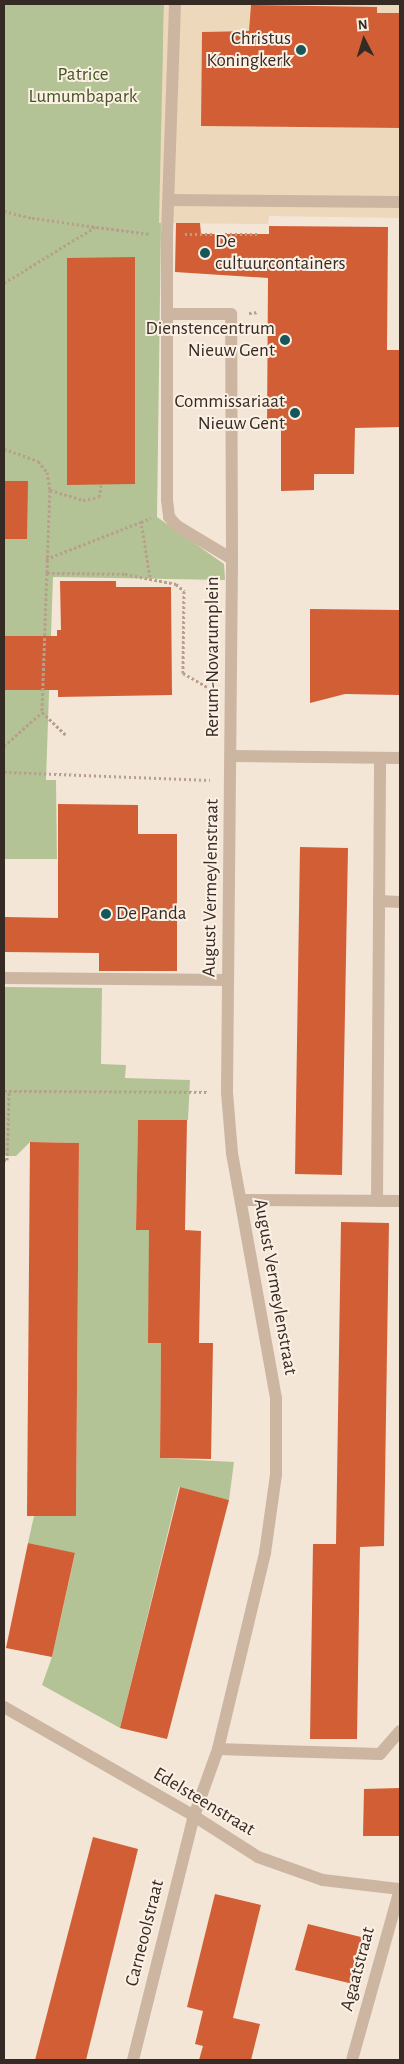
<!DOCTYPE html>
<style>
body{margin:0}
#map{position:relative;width:404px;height:2064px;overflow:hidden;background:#f3e6d6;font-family:"Alegreya Sans",sans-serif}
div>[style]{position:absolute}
.green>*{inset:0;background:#b3c395}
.plaza>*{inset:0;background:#edd8bc}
.building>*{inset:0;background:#d25e36}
.path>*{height:3px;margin-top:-1.5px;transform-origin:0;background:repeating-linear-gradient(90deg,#b89f8c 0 2.5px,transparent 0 5px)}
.service>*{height:12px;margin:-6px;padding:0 6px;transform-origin:6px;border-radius:6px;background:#ccb6a2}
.pedestrian>*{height:12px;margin:-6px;padding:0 6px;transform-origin:6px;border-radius:6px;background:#ccb6a2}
.minor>*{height:12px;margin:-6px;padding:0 6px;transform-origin:6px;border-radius:6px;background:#ccb6a2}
.dots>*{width:14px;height:14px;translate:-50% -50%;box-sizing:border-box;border:2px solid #fbf0e3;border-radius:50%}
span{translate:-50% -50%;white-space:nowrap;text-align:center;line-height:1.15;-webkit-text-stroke:4px #fbf0e3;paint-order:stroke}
.poi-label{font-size:19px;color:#362a25}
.right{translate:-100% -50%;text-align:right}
.left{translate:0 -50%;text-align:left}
.park-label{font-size:19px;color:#445626}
.street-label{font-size:19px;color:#362a25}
.frame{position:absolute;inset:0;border:5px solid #362a25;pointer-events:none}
.north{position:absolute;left:339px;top:15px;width:50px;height:50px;-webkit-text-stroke:4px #fbf0e3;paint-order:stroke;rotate:355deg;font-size:14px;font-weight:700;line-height:20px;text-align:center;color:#362a25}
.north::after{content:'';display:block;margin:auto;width:18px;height:22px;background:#362a25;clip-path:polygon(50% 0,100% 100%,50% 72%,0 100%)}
</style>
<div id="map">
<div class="green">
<div style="clip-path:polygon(4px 4px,164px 4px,157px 517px,224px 564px,225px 580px,53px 577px,46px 780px,56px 780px,57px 859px,4px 859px)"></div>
<div style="clip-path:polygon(4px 987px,102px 988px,101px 1064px,126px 1065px,125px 1078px,190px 1080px,188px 1120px,138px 1120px,136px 1230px,149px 1230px,161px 1343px,160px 1458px,234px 1462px,229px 1500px,179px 1487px,120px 1728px,42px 1685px,52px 1657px,75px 1554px,28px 1543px,34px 1516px,76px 1516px,79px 1143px,30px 1142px,16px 1156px,4px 1156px)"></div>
</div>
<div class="plaza">
<div style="clip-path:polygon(164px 4px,400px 4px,400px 13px,377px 13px,249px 31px,202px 32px,201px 125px,400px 128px,400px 218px,269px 216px,268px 224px,159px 223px)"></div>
</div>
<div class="building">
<div style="clip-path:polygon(251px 5px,377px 7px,377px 13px,400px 13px,400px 128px,201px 126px,202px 32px,249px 31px)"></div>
<div style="clip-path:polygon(176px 223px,200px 223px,201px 234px,269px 234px,269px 226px,388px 227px,387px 350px,400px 350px,400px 427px,355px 428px,354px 474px,314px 474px,314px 490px,281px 491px,281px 428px,267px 428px,268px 278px,175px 272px)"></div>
<div style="clip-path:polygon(135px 257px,135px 484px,67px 485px,67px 258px)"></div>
<div style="clip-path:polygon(4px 481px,28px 481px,27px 539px,4px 539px)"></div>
<div style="clip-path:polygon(60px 581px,116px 581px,116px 587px,171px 587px,172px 695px,58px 697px,58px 690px,4px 690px,4px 636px,57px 636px,57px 630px,61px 630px)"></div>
<div style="clip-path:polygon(310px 609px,400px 610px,400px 695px,345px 694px,310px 703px)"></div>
<div style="clip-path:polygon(58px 804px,138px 805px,138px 834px,177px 834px,177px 971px,99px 971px,99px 953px,4px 952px,5px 917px,58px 918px)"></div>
<div style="clip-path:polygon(300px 847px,348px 848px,342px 1175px,295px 1174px)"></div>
<div style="clip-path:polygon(138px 1120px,187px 1120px,185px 1230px,201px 1231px,199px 1343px,213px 1343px,211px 1459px,160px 1458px,161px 1343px,148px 1343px,149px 1230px,136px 1230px)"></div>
<div style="clip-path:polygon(30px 1142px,79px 1143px,76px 1516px,27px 1516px)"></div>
<div style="clip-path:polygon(341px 1222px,389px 1223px,384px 1546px,360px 1547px,357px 1739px,310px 1739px,313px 1544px,336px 1544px)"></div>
<div style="clip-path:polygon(180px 1487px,229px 1500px,167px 1739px,120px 1728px)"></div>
<div style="clip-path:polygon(28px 1543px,75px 1553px,52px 1657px,6px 1648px)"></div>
<div style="clip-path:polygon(400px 1788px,400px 1836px,363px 1836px,364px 1789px)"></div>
<div style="clip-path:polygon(93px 1837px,138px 1849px,86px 2060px,35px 2060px)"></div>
<div style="clip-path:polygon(215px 1894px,261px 1905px,233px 2018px,260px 2024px,251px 2060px,199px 2060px,203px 2046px,195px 2044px,203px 2011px,187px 2007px)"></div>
<div style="clip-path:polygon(308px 1924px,365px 1938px,353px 1984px,295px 1970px)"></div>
</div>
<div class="path">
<div style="left:4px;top:211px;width:29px;rotate:14deg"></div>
<div style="left:32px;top:218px;width:118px;rotate:7.8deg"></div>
<div style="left:185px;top:234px;width:73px"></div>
<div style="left:4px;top:283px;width:107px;rotate:-31.6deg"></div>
<div style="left:249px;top:313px;width:10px;rotate:-6deg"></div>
<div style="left:4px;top:449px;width:36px;rotate:19deg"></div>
<div style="left:38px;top:461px;width:14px;rotate:51deg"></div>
<div style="left:47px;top:472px;width:18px;rotate:81deg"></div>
<div style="left:50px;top:490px;width:34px;rotate:17deg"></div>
<div style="left:83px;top:500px;width:16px;rotate:-11deg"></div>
<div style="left:99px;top:497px;width:12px;rotate:-81deg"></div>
<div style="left:50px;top:490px;width:83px;rotate:92.1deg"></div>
<div style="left:47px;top:573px;width:78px;rotate:0.7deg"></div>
<div style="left:125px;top:574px;width:52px;rotate:11.1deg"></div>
<div style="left:176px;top:584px;width:11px;rotate:41deg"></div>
<div style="left:184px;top:591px;width:82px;rotate:90.7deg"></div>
<div style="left:183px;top:673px;width:34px;rotate:30deg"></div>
<div style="left:46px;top:559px;width:102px;rotate:-21.3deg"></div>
<div style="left:47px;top:573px;width:139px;rotate:92.1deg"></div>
<div style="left:42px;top:712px;width:33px;rotate:44deg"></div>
<div style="left:150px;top:577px;width:56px;rotate:-99.3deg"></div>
<div style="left:141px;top:522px;width:11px;rotate:-22deg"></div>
<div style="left:4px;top:746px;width:51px;rotate:-41.8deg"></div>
<div style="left:4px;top:772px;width:206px;rotate:2.2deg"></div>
<div style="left:4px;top:1091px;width:205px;rotate:0.3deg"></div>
<div style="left:4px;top:1160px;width:3px"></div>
<div style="left:7px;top:1160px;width:69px;rotate:-88.3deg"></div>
</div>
<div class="service">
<div style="left:379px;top:901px;width:21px;rotate:3deg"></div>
<div style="left:4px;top:978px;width:224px;rotate:0.5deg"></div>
<div style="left:241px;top:1200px;width:159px;rotate:0.4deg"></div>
<div style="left:377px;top:1201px;width:443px;rotate:-89.6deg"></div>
<div style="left:218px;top:1749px;width:162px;rotate:1.8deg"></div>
<div style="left:380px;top:1754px;width:30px;rotate:-49deg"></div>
</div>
<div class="pedestrian">
<div style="left:169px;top:200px;width:231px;rotate:0.5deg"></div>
<div style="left:167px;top:234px;width:230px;rotate:-88deg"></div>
</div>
<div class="minor">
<div style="left:167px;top:234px;width:266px;rotate:90deg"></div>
<div style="left:167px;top:500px;width:17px;rotate:83deg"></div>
<div style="left:169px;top:517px;width:12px;rotate:48deg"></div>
<div style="left:177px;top:526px;width:64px;rotate:31deg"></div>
<div style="left:232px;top:559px;width:245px;rotate:-90.2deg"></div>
<div style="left:231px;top:314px;width:64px;rotate:180deg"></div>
<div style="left:231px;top:756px;width:169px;rotate:0.7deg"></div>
<div style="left:4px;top:1707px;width:219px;rotate:29.8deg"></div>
<div style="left:194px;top:1816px;width:76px;rotate:32.6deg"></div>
<div style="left:258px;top:1857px;width:69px;rotate:19.5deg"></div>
<div style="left:323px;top:1880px;width:78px;rotate:6.7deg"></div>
<div style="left:133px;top:2060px;width:252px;rotate:-76deg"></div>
<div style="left:194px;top:1816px;width:71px;rotate:-70.3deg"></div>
<div style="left:218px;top:1749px;width:202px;rotate:-76.5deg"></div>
<div style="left:265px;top:1553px;width:79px;rotate:-82deg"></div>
<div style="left:276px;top:1475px;width:77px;rotate:-90deg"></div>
<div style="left:276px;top:1398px;width:249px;rotate:-100.2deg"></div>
<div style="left:232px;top:1153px;width:61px;rotate:-94.7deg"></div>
<div style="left:227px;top:1092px;width:533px;rotate:-89.46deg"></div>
<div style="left:352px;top:2060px;width:178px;rotate:-74.3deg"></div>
</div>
<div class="dots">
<div style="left:301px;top:50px;background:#17565b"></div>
<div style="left:205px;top:253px;background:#17565b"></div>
<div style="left:285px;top:340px;background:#17565b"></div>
<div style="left:295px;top:413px;background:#17565b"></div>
<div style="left:106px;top:914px;background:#17565b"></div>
</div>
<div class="poi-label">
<span class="right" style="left:291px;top:50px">Christus<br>Koningkerk</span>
<span class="left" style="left:215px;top:253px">De<br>cultuurcontainers</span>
<span class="right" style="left:275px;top:340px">Dienstencentrum<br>Nieuw Gent</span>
<span class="right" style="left:285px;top:413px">Commissariaat<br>Nieuw Gent</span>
<span class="left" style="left:116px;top:914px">De Panda</span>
</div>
<div class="park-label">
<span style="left:83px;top:86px">Patrice<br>Lumumbapark</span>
</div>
<div class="street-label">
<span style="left:213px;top:657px;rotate:-90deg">Rerum-Novarumplein</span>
<span style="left:211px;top:888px;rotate:-89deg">August Vermeylenstraat</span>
<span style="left:275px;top:1287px;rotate:80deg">August Vermeylenstraat</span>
<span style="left:204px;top:1802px;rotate:31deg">Edelsteenstraat</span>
<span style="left:145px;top:1933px;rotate:-76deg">Carneoolstraat</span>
<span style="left:358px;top:1969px;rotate:-75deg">Agaatstraat</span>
</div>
<div class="frame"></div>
<div class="north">N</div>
</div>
